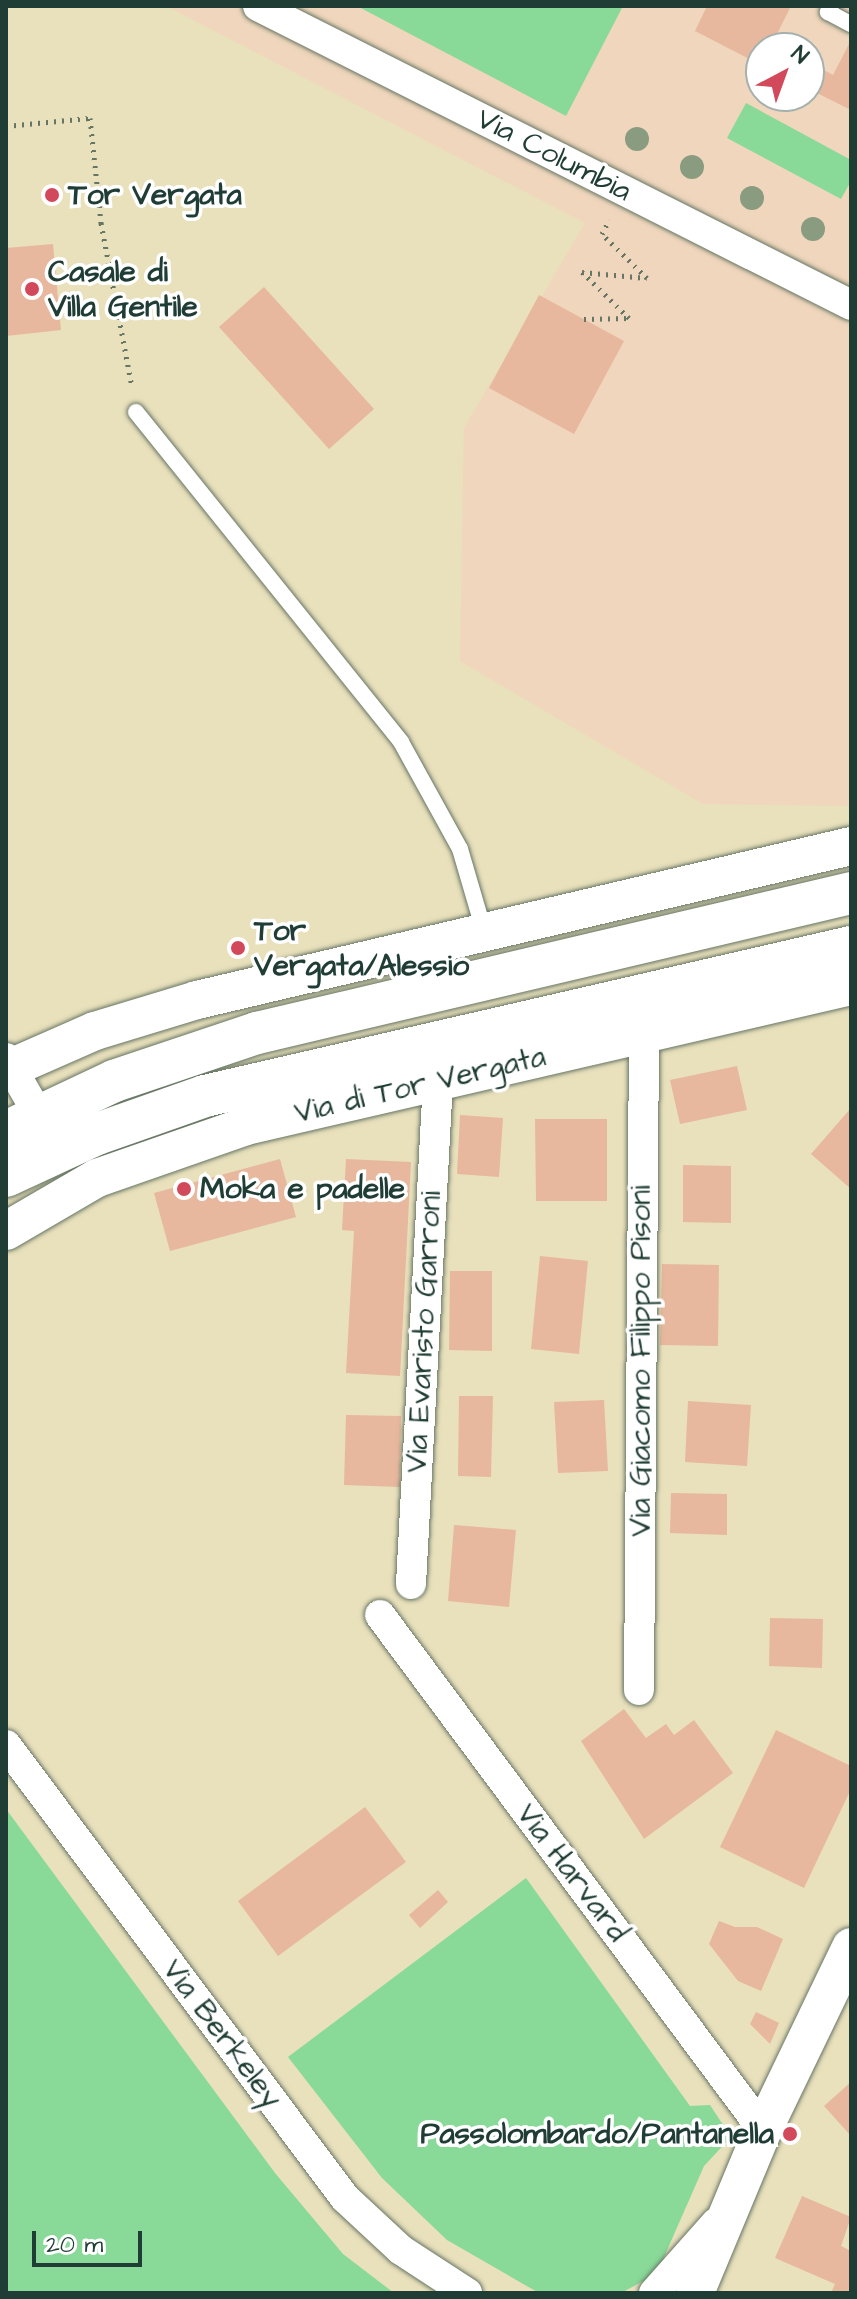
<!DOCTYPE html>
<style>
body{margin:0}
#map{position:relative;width:857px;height:2299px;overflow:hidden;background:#e9e0bc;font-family:"Architects Daughter",sans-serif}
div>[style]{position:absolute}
.built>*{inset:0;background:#efd6bc}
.green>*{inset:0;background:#89d999}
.building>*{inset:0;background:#e7b89d}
.path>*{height:5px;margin-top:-2.5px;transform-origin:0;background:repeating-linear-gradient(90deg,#667664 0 2px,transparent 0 8px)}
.roads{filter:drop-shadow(0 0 2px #667664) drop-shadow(0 0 2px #667664)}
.service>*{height:16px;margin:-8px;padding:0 8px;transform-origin:8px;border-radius:8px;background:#fff}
.minor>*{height:30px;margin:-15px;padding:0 15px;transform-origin:15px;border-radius:15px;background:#fff}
.tertiary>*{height:38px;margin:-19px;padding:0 19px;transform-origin:19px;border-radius:19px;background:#fff}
.secondary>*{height:42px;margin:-21px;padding:0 21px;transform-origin:21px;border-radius:21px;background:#fff}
.trees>*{width:24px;height:24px;margin:-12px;border-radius:50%;background:#899c7f}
.dots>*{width:22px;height:22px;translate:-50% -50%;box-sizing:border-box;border:4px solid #fff;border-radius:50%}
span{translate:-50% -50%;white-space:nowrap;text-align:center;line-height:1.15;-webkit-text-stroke:7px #fff;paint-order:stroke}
.street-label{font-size:30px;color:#1f3d34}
.poi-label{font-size:30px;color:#1f3d34;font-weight:700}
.left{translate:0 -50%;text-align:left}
.right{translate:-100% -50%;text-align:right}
.frame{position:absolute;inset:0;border:8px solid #1f3d34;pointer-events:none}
.north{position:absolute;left:745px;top:32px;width:80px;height:80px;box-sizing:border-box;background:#fff;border:2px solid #a5b1ae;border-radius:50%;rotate:41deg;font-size:22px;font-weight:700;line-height:32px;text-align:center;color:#1f3d34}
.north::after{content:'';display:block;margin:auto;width:28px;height:36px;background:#d1495b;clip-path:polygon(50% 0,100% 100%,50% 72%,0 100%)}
.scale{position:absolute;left:32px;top:2231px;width:110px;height:36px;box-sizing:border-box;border:4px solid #1f3d34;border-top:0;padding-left:10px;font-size:24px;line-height:28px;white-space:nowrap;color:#1f3d34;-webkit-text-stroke:6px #fff;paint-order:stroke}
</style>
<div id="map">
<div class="built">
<div style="clip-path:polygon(evenodd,166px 6px,851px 6px,851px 806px,703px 804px,460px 661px,464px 428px,585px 223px,166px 6px,761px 48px,809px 48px,809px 96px,761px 96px,761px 48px)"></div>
</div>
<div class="green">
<div style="clip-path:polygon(357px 6px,623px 6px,566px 116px)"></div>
<div style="clip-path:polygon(746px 103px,851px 160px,851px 181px,841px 199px,727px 138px)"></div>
<div style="clip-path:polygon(6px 1809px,275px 2173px,343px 2254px,394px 2293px,6px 2293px)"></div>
<div style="clip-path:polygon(526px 1878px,690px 2106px,710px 2105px,731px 2137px,704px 2166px,661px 2264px,649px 2278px,621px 2293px,539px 2293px,447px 2240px,382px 2178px,288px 2057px)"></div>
</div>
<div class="building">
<div style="clip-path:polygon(707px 6px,791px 6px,772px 44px,781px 48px,761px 48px,761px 65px,695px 31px)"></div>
<div style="clip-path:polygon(851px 40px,851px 110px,809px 89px,809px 62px,833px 75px)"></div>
<div style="clip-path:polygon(53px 244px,61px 330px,6px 336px,6px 248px)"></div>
<div style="clip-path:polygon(264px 287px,374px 409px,329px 449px,219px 327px)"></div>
<div style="clip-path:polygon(539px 295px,624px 341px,574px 434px,489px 388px)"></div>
<div style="clip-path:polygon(737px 1066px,747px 1110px,680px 1124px,670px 1080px)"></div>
<div style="clip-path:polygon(851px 1108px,851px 1189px,811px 1154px)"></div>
<div style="clip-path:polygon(460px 1115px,503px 1118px,499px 1177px,457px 1174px)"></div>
<div style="clip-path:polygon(535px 1119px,607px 1119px,607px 1201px,536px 1201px)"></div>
<div style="clip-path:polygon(280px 1159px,296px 1217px,170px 1251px,154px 1193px)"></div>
<div style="clip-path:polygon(346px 1159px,411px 1162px,400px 1376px,346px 1373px,354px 1231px,342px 1230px)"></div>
<div style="clip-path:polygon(683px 1165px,731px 1166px,731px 1223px,683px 1222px)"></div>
<div style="clip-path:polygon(540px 1256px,588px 1261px,579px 1354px,531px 1349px)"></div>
<div style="clip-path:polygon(662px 1264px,719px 1265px,718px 1346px,660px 1345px)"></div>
<div style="clip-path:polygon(450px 1271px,492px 1271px,492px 1351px,449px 1350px)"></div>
<div style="clip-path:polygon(459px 1396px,493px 1396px,491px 1477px,458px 1476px)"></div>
<div style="clip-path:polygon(604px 1400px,608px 1471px,558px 1473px,554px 1402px)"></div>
<div style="clip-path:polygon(688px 1401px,751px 1405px,747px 1466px,685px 1462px)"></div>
<div style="clip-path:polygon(346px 1415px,401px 1416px,400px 1487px,344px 1485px)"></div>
<div style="clip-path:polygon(671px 1493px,727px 1494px,727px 1535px,670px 1533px)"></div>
<div style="clip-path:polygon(454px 1525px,516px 1530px,509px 1607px,448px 1601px)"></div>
<div style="clip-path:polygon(770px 1618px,823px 1619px,822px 1668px,769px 1666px)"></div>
<div style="clip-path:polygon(624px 1709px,646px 1738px,666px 1724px,674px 1735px,694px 1720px,733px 1773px,644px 1839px,581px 1741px)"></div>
<div style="clip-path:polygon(776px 1730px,851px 1766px,851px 1789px,804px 1888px,720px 1847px)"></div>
<div style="clip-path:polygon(365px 1807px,406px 1862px,278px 1956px,238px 1901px)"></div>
<div style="clip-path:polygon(438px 1890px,448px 1902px,420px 1928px,409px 1915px)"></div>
<div style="clip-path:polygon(719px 1921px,735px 1927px,757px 1927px,783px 1939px,761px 1991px,738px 1981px,709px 1944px)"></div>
<div style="clip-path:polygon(756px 2012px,779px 2023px,770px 2044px,750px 2024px)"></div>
<div style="clip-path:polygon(851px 2082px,851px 2136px,824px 2106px)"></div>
<div style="clip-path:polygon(802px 2196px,851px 2217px,841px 2246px,851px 2251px,851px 2293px,831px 2293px,835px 2284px,775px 2258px)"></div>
</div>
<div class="path">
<div style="left:6px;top:126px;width:84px;rotate:-5.4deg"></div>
<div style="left:90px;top:118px;width:106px;rotate:84deg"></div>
<div style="left:101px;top:223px;width:167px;rotate:79.3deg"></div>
<div style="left:584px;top:319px;width:45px;rotate:-1.3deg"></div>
<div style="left:629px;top:318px;width:66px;rotate:-135.6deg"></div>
<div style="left:582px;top:272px;width:65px;rotate:5.3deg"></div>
<div style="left:647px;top:278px;width:63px;rotate:-135.6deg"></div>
<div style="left:602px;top:234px;width:16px;rotate:-63deg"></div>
</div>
<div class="roads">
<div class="service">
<div style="left:831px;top:6px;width:7px;rotate:117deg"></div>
<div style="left:828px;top:12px;width:26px;rotate:28deg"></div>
<div style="left:136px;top:412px;width:423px;rotate:51.2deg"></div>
<div style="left:401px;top:742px;width:122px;rotate:61.1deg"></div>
<div style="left:460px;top:849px;width:85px;rotate:73.7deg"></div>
</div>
<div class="minor">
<div style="left:258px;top:6px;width:664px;rotate:26.76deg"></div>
<div style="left:6px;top:1058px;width:86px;rotate:60.2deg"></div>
<div style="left:411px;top:1584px;width:505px;rotate:-86.93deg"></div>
<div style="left:380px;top:1615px;width:642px;rotate:53.36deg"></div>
<div style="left:639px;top:1690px;width:657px;rotate:-89.56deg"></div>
<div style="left:6px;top:1745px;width:566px;rotate:53.19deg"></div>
<div style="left:345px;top:2198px;width:76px;rotate:42.9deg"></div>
<div style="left:401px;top:2250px;width:79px;rotate:33.1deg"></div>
<div style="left:654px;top:2293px;width:94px;rotate:-48.5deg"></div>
</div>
<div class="tertiary">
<div style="left:6px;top:1070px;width:97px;rotate:-23.7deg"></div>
<div style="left:95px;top:1031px;width:107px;rotate:-16.9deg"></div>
<div style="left:197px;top:1000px;width:672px;rotate:-13.25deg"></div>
<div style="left:6px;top:1231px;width:105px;rotate:-30.2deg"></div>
<div style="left:97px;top:1178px;width:158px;rotate:-19.2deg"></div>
<div style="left:246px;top:1126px;width:621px;rotate:-13.03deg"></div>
<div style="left:695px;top:2293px;width:177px;rotate:-67.4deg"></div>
<div style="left:763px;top:2130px;width:203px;rotate:-64.3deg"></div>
</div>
<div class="secondary">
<div style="left:6px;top:1132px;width:119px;rotate:-25.3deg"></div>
<div style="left:114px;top:1081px;width:151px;rotate:-18.6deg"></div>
<div style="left:257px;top:1033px;width:610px;rotate:-13.26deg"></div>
<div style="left:6px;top:1176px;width:100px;rotate:-24.8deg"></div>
<div style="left:97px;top:1134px;width:114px;rotate:-19.4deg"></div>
<div style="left:205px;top:1096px;width:663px;rotate:-12.99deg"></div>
</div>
</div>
<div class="trees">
<div style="left:637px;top:139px"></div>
<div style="left:692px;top:167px"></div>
<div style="left:752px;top:198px"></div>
<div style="left:813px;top:229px"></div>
</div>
<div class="dots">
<div style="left:52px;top:195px;background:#d1495b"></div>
<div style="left:32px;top:289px;background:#d1495b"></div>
<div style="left:238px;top:948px;background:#d1495b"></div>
<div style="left:184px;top:1189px;background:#d1495b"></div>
<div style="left:790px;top:2134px;background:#d1495b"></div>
</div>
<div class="street-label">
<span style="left:554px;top:155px;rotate:27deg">Via Columbia</span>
<span style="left:420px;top:1085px;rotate:-13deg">Via di Tor Vergata</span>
<span style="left:424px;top:1332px;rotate:-87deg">Via Evaristo Garroni</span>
<span style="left:641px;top:1361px;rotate:-90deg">Via Giacomo Filippo Pisoni</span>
<span style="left:572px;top:1873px;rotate:53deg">Via Harvard</span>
<span style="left:222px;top:2034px;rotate:53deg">Via Berkeley</span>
</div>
<div class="poi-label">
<span class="left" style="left:68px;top:195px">Tor Vergata</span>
<span class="left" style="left:48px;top:289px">Casale di<br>Villa Gentile</span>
<span class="left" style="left:254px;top:948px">Tor<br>Vergata/Alessio</span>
<span class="left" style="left:200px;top:1189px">Moka e padelle</span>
<span class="right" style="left:774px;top:2134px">Passolombardo/Pantanella</span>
</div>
<div class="frame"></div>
<div class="north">N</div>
<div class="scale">20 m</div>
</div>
